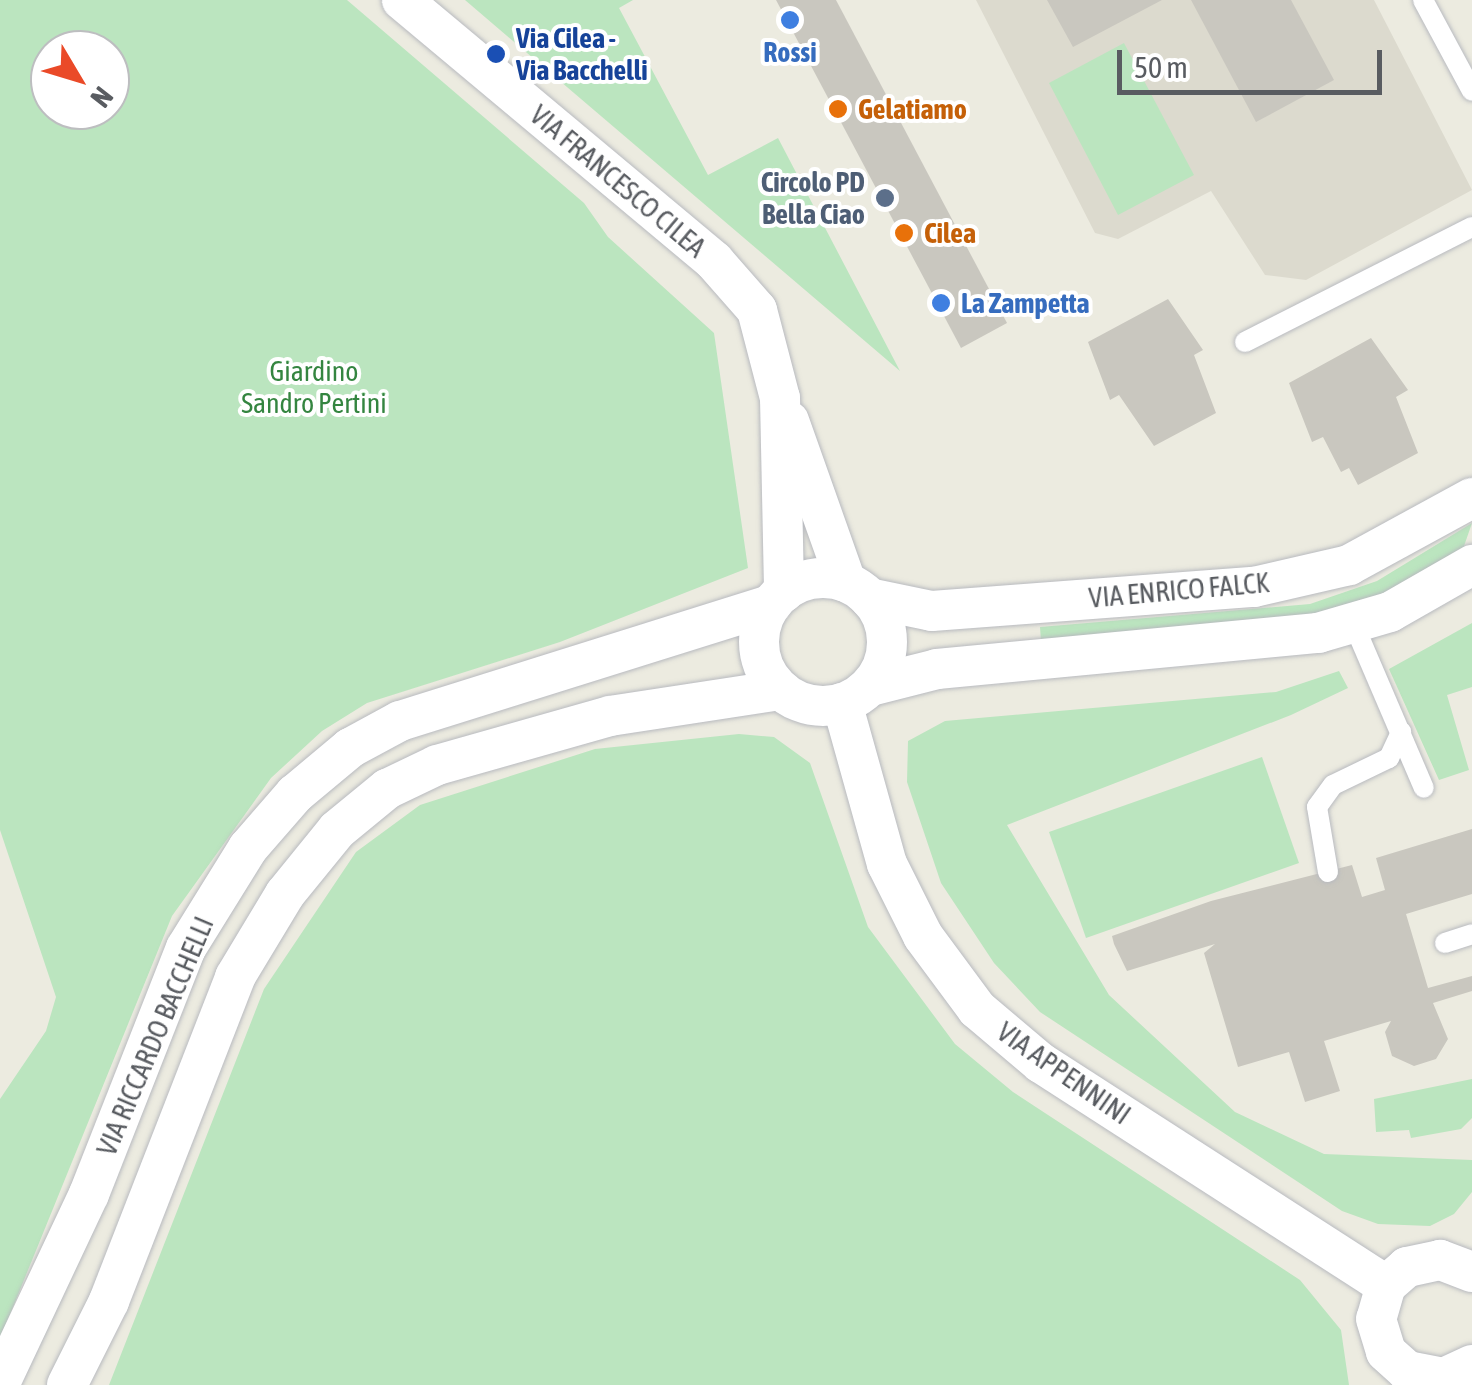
<!DOCTYPE html>
<style>
body{margin:0}
#map{position:relative;width:1472px;height:1385px;overflow:hidden;background:#ecebe0;font-family:"Asap Condensed",sans-serif}
div>[style]{position:absolute}
.education>*{inset:0;background:#dcdace}
.green>*{inset:0;background:#bbe5bf}
.building>*{inset:0;background:#c9c7bf}
.roads{filter:drop-shadow(0 0 2px #b8babf) drop-shadow(0 0 2px #b8babf)}
.service>*{height:20px;margin:-10px;padding:0 10px;transform-origin:10px;border-radius:10px;background:#fff}
.minor>*{height:40px;margin:-20px;padding:0 20px;transform-origin:20px;border-radius:20px;background:#fff}
.minor>.ring{margin:-20px;padding:0;box-sizing:content-box;background:none;border:40px solid #fff;border-radius:50%}
.dots>*{width:28px;height:28px;translate:-50% -50%;box-sizing:border-box;border:5px solid #fff;border-radius:50%}
span{translate:-50% -50%;white-space:nowrap;text-align:center;line-height:1.15;-webkit-text-stroke:8px #fff;paint-order:stroke}
.transit-label{font-size:28px;color:#164399;font-weight:700}
.left{translate:0 -50%;text-align:left}
.shop-label{font-size:28px;color:#366cbe;font-weight:700}
.food-label{font-size:28px;color:#c56008;font-weight:700}
.street-label{font-size:28px;color:#595c61}
.service-label{font-size:28px;color:#4e5e75;font-weight:700}
.right{translate:-100% -50%;text-align:right}
.park-label{font-size:28px;color:#348540}
.north{position:absolute;left:30px;top:30px;width:100px;height:100px;box-sizing:border-box;background:#fff;border:2px solid #bdbec0;border-radius:50%;rotate:128deg;font-size:28px;font-weight:700;line-height:40px;text-align:center;color:#595c61}
.north::after{content:'';display:block;margin:auto;width:35px;height:45px;background:#ea4a28;clip-path:polygon(50% 0,100% 100%,50% 72%,0 100%)}
.scale{position:absolute;left:1117px;top:50px;width:265px;height:45px;box-sizing:border-box;border:5px solid #595c61;border-top:0;padding-left:12px;font-size:30px;line-height:35px;white-space:nowrap;color:#595c61;-webkit-text-stroke:8px #fff;paint-order:stroke}
</style>
<div id="map">
<div class="education">
<div style="clip-path:polygon(976px 0,1374px 0,1472px 190px,1306px 280px,1265px 275px,1211px 191px,1118px 239px,1095px 233px)"></div>
</div>
<div class="green">
<div style="clip-path:polygon(evenodd,0 0,347px 0,584px 203px,608px 237px,714px 333px,748px 568px,560px 642px,367px 703px,322px 731px,271px 778px,172px 916px,0 1339px,0 1099px,46px 1031px,56px 997px,0 830px,0 0,50px 50px,110px 50px,110px 110px,50px 110px,50px 50px)"></div>
<div style="clip-path:polygon(465px 0,633px 0,619px 8px,708px 175px,778px 138px,900px 371px)"></div>
<div style="clip-path:polygon(1124px 43px,1194px 175px,1118px 215px,1049px 83px)"></div>
<div style="clip-path:polygon(1472px 523px,1463px 549px,1387px 593px,1317px 615px,1041px 641px,1040px 627px,1310px 604px,1377px 581px)"></div>
<div style="clip-path:polygon(1472px 623px,1472px 687px,1447px 695px,1469px 770px,1439px 780px,1389px 669px)"></div>
<div style="clip-path:polygon(1339px 671px,1348px 688px,1291px 715px,1007px 825px,1109px 995px,1235px 1112px,1324px 1154px,1472px 1160px,1472px 1192px,1454px 1214px,1430px 1226px,1378px 1224px,1342px 1211px,1040px 1012px,994px 963px,941px 883px,907px 782px,908px 741px,945px 721px,1276px 692px)"></div>
<div style="clip-path:polygon(739px 734px,774px 737px,810px 763px,868px 927px,955px 1044px,1013px 1092px,1300px 1280px,1341px 1330px,1349px 1385px,109px 1385px,264px 989px,356px 852px,420px 805px,595px 749px)"></div>
<div style="clip-path:polygon(1262px 757px,1299px 863px,1086px 938px,1049px 832px)"></div>
<div style="clip-path:polygon(1472px 1079px,1472px 1118px,1461px 1129px,1411px 1138px,1409px 1130px,1376px 1132px,1374px 1099px)"></div>
</div>
<div class="building">
<div style="clip-path:polygon(776px 0,836px 0,1007px 323px,961px 348px)"></div>
<div style="clip-path:polygon(1047px 0,1162px 0,1073px 47px)"></div>
<div style="clip-path:polygon(1191px 0,1291px 0,1334px 80px,1256px 122px)"></div>
<div style="clip-path:polygon(1168px 299px,1203px 350px,1194px 355px,1216px 413px,1154px 446px,1119px 395px,1110px 400px,1088px 342px)"></div>
<div style="clip-path:polygon(1371px 338px,1408px 390px,1396px 397px,1418px 453px,1358px 485px,1349px 468px,1341px 472px,1323px 437px,1312px 442px,1289px 383px)"></div>
<div style="clip-path:polygon(1472px 829px,1472px 894px,1406px 914px,1428px 988px,1472px 976px,1472px 991px,1433px 1003px,1448px 1039px,1436px 1059px,1414px 1066px,1392px 1056px,1385px 1032px,1391px 1021px,1324px 1041px,1340px 1091px,1305px 1102px,1289px 1052px,1238px 1067px,1204px 953px,1215px 944px,1127px 971px,1114px 944px,1112px 936px,1211px 901px,1352px 865px,1362px 897px,1385px 890px,1376px 858px)"></div>
</div>
<div class="roads">
<div class="service">
<div style="left:1423px;top:0;width:103px;rotate:61.7deg"></div>
<div style="left:1245px;top:342px;width:254px;rotate:-26.9deg"></div>
<div style="left:1354px;top:625px;width:177px;rotate:66.8deg"></div>
<div style="left:1328px;top:872px;width:66px;rotate:-99.6deg"></div>
<div style="left:1317px;top:807px;width:27px;rotate:-54deg"></div>
<div style="left:1333px;top:785px;width:62px;rotate:-25.7deg"></div>
<div style="left:1389px;top:758px;width:29px;rotate:-65deg"></div>
<div style="left:1445px;top:943px;width:28px;rotate:-18deg"></div>
</div>
<div class="minor">
<div style="left:402px;top:0;width:407px;rotate:39.9deg"></div>
<div style="left:714px;top:261px;width:65px;rotate:48.7deg"></div>
<div style="left:757px;top:310px;width:91px;rotate:75.4deg"></div>
<div style="left:780px;top:398px;width:194px;rotate:88.8deg"></div>
<div style="left:789px;top:421px;width:171px;rotate:70.5deg"></div>
<div class="ring" style="left:759px;top:578px;width:88px;height:88px"></div>
<div style="left:869px;top:598px;width:64px;rotate:11.7deg"></div>
<div style="left:932px;top:611px;width:323px;rotate:-4.3deg"></div>
<div style="left:1254px;top:587px;width:98px;rotate:-13deg"></div>
<div style="left:1349px;top:565px;width:140px;rotate:-28.6deg"></div>
<div style="left:870px;top:686px;width:69px;rotate:-14.2deg"></div>
<div style="left:937px;top:669px;width:383px;rotate:-5.4deg"></div>
<div style="left:1318px;top:633px;width:75px;rotate:-16.3deg"></div>
<div style="left:1390px;top:612px;width:95px;rotate:-29.8deg"></div>
<div style="left:842px;top:703px;width:167px;rotate:74.4deg"></div>
<div style="left:887px;top:864px;width:80px;rotate:63.4deg"></div>
<div style="left:923px;top:936px;width:91px;rotate:53.5deg"></div>
<div style="left:977px;top:1009px;width:84px;rotate:40.2deg"></div>
<div style="left:1041px;top:1063px;width:410px;rotate:32.8deg"></div>
<div style="left:1472px;top:1272px;width:34px;rotate:-159deg"></div>
<div style="left:1440px;top:1260px;width:34px;rotate:168deg"></div>
<div style="left:1407px;top:1267px;width:28px;rotate:139deg"></div>
<div style="left:1386px;top:1285px;width:35px;rotate:106deg"></div>
<div style="left:1376px;top:1319px;width:34px;rotate:73deg"></div>
<div style="left:1386px;top:1352px;width:28px;rotate:42deg"></div>
<div style="left:1407px;top:1371px;width:38px;rotate:11deg"></div>
<div style="left:1444px;top:1378px;width:31px;rotate:-25deg"></div>
<div style="left:0;top:1383px;width:209px;rotate:-64.8deg"></div>
<div style="left:89px;top:1194px;width:264px;rotate:-68.5deg"></div>
<div style="left:186px;top:948px;width:118px;rotate:-58.2deg"></div>
<div style="left:248px;top:848px;width:72px;rotate:-49deg"></div>
<div style="left:295px;top:794px;width:72px;rotate:-39.9deg"></div>
<div style="left:350px;top:748px;width:57px;rotate:-28.4deg"></div>
<div style="left:400px;top:721px;width:389px;rotate:-17.4deg"></div>
<div style="left:67px;top:1385px;width:94px;rotate:-63.4deg"></div>
<div style="left:109px;top:1301px;width:348px;rotate:-68.7deg"></div>
<div style="left:235px;top:977px;width:97px;rotate:-58.9deg"></div>
<div style="left:285px;top:894px;width:82px;rotate:-50.9deg"></div>
<div style="left:337px;top:830px;width:65px;rotate:-39.4deg"></div>
<div style="left:387px;top:789px;width:55px;rotate:-25.6deg"></div>
<div style="left:437px;top:765px;width:180px;rotate:-15.8deg"></div>
<div style="left:610px;top:716px;width:172px;rotate:-8.7deg"></div>
</div>
</div>
<div class="dots">
<div style="left:790px;top:20px;background:#3f7fe0"></div>
<div style="left:496px;top:54px;background:#1a4fb4"></div>
<div style="left:838px;top:109px;background:#e8710a"></div>
<div style="left:885px;top:198px;background:#5c6f8a"></div>
<div style="left:904px;top:233px;background:#e8710a"></div>
<div style="left:941px;top:303px;background:#3f7fe0"></div>
</div>
<div class="transit-label">
<span class="left" style="left:516px;top:54px">Via Cilea -<br>Via Bacchelli</span>
</div>
<div class="shop-label">
<span style="left:790px;top:52px">Rossi</span>
<span class="left" style="left:961px;top:303px">La Zampetta</span>
</div>
<div class="food-label">
<span class="left" style="left:858px;top:109px">Gelatiamo</span>
<span class="left" style="left:924px;top:233px">Cilea</span>
</div>
<div class="street-label">
<span style="left:618px;top:181px;rotate:40deg">VIA FRANCESCO CILEA</span>
<span style="left:1179px;top:590px;rotate:-5deg">VIA ENRICO FALCK</span>
<span style="left:155px;top:1036px;rotate:-67deg">VIA RICCARDO BACCHELLI</span>
<span style="left:1064px;top:1073px;rotate:35deg">VIA APPENNINI</span>
</div>
<div class="service-label">
<span class="right" style="left:865px;top:198px">Circolo PD<br>Bella Ciao</span>
</div>
<div class="park-label">
<span style="left:314px;top:387px">Giardino<br>Sandro Pertini</span>
</div>
<div class="north">N</div>
<div class="scale">50 m</div>
</div>
